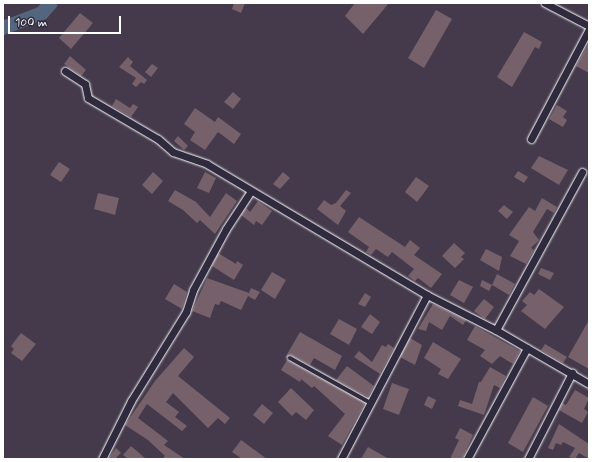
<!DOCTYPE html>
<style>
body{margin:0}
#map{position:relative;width:592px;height:462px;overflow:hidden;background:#443a4b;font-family:Mynerve,sans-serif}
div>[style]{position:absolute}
.river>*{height:14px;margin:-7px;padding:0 7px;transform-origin:7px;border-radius:7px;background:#53667e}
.building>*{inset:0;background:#76616b}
.roads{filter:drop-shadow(0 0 1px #fff) drop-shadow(0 0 1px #fff)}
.lane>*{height:3.5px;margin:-1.75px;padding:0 1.75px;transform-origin:1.75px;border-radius:1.75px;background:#2f2a3d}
.street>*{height:7px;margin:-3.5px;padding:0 3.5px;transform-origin:3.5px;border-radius:3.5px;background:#2f2a3d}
span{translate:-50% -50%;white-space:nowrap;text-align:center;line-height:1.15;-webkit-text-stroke:4px #2f2a3d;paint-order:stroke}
.frame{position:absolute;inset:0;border:4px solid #fff;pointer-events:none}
.scale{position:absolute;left:8px;top:16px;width:113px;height:18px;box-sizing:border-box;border:2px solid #fff;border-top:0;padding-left:5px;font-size:12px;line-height:14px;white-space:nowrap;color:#fff;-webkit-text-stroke:3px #2f2a3d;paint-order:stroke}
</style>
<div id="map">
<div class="river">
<div style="left:3px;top:28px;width:42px;rotate:-21deg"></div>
<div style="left:42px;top:13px;width:13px;rotate:-48deg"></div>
</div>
<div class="building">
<div style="clip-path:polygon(234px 3px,245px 3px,241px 13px,232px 9px)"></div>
<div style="clip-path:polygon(355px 3px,389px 3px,363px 34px,345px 16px)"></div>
<div style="clip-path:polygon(436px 10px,452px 19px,424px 68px,408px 58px)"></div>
<div style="clip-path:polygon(80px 13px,93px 23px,71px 49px,59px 38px)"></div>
<div style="clip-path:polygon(524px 32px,542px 42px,539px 49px,535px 47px,512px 87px,497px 77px)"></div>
<div style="clip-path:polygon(589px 43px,589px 73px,576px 66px)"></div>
<div style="clip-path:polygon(70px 56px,86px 70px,81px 76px,64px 64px)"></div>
<div style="clip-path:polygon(128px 57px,133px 62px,130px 66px,147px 80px,144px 84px,141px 82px,136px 87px,132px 84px,136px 78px,119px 67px)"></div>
<div style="clip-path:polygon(152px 64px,158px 68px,151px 77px,145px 72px)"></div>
<div style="clip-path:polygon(233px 92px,241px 99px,233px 109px,224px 102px)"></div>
<div style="clip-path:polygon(116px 99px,130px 108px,133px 104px,138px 107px,131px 117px,112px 106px)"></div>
<div style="clip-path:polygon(557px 105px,567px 111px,563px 117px,567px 120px,563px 127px,549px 119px)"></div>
<div style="clip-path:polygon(195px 108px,215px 122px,218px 117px,241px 134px,234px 144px,218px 132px,205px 150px,190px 140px,195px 132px,184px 124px)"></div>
<div style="clip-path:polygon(178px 136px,188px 146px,184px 150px,174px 141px)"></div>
<div style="clip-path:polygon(539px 156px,568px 170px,559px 185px,531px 168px)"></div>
<div style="clip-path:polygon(59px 162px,70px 169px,61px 182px,50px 175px)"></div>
<div style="clip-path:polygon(518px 171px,528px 177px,524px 183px,514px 177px)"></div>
<div style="clip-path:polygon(153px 172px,163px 181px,152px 194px,142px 185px)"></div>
<div style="clip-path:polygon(205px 172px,216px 178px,209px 193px,197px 188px)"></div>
<div style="clip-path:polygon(283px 172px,290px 178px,280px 189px,273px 184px)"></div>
<div style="clip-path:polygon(416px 177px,429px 186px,417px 202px,405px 192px)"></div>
<div style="clip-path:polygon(175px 190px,196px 202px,210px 217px,226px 193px,237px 201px,215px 234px,200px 220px,197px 223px,183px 210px,168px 201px)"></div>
<div style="clip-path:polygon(346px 190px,351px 193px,340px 206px,346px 211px,338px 225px,317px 209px,324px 200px,331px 205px,336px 203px)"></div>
<div style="clip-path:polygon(98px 193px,119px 198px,115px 215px,94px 209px)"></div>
<div style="clip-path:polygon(542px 198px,557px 207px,554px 213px,547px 209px,533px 232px,539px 240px,531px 248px,534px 250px,526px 264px,510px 256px,519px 241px,509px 235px,529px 207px,535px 211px)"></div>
<div style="clip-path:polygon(258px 201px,272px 211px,262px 225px,256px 221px,254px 225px,241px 215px,246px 208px,250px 212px)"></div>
<div style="clip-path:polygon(504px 205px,513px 212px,507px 219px,498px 211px)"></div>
<div style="clip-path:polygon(359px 217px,405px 247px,410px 240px,420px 248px,414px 255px,442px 274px,431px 288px,418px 278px,415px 281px,408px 276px,414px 269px,392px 252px,388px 257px,376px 249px,371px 255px,366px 252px,369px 247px,348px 232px)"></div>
<div style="clip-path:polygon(454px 243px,465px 253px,461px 257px,464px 259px,455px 268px,442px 256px)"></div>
<div style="clip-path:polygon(486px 249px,502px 257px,499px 271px,480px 260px)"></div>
<div style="clip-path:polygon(218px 253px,236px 264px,237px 261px,243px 265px,234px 280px,212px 266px)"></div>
<div style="clip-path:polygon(541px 268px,554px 273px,550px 280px,538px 274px)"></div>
<div style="clip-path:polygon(272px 272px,286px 280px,275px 299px,261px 290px)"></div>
<div style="clip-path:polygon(497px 274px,515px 284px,509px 295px,492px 285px,489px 291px,480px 286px,482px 280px,492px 285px)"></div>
<div style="clip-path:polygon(207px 278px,249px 293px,251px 288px,260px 292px,255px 300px,248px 296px,241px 310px,221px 301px,219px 305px,215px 304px,210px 318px,192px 311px)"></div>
<div style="clip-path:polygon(459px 280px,473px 287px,464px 303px,450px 295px)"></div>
<div style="clip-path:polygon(174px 284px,187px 292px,182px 309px,165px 299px)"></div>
<div style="clip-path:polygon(539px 289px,564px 307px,545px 329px,521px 311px,527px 305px,522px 301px,530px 292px,534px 295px)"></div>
<div style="clip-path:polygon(365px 293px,371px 297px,365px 307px,358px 304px)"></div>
<div style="clip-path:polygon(484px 299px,494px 307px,485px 319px,474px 311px)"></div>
<div style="clip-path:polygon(433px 304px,466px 320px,463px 325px,450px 316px,442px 330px,429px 322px,426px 331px,418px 329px)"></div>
<div style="clip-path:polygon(370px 314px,380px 322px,372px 334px,361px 327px)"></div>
<div style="clip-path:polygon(339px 319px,357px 329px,349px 345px,330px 334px)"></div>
<div style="clip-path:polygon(589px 320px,589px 369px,568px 357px)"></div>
<div style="clip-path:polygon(475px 326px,520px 351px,513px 364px,500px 356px,492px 364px,480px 356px,485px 350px,467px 340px)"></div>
<div style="clip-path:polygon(300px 332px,342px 356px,335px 370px,314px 358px,310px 365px,291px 355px,285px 358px)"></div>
<div style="clip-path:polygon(21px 333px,36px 344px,22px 361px,11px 353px,14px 349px,11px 346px)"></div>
<div style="clip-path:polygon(410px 338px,422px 345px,415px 365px,400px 357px)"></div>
<div style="clip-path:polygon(433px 342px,461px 359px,448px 379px,438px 374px,441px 369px,424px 358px)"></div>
<div style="clip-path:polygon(388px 344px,394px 348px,380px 374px,354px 357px,359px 351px,372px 362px,382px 345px,386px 347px)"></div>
<div style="clip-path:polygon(545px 344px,567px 357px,563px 363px,541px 350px)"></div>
<div style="clip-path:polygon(184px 348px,194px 357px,178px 376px,230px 418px,225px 424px,218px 418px,208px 428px,173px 393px,166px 402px,179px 412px,175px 417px,187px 426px,182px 431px,147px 404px,138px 418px,168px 441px,164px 445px,185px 459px,162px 459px,165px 456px,148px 440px,125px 425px,155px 381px)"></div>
<div style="clip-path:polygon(287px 360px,365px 403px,342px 445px,328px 436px,345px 414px,314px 386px,312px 388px,301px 379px,300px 382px,281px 370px)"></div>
<div style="clip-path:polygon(347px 366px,374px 386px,368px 397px,336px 380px)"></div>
<div style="clip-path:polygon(490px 367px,506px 376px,500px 388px,494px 385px,484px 415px,458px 406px,460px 400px,472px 404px,479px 382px,481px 382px)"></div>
<div style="clip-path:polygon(392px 383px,409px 389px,399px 415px,383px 409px)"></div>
<div style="clip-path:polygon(291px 388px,314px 410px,306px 420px,296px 412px,292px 416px,278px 402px)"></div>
<div style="clip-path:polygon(575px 390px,589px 398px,584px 409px,588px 412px,582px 423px,559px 410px,562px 403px,566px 405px)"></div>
<div style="clip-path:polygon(428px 396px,436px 400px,432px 409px,424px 405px)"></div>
<div style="clip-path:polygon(533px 397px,548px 406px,523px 452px,508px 443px)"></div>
<div style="clip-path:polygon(262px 404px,273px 413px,264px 424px,253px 415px)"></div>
<div style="clip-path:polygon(559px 424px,589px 444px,589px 459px,579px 453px,575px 459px,569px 457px,575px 448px,563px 442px,561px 445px,556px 443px,553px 450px,548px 448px)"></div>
<div style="clip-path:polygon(460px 428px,473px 435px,462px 459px,450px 459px,459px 440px,455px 438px)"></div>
<div style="clip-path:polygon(241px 440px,267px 459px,242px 459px,232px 452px)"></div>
<div style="clip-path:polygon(131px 446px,146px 459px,128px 459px,123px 455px)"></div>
<div style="clip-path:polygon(368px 447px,389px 459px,361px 459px)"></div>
<div style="clip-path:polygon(116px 448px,121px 453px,115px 459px,108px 459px)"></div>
</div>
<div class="roads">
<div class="lane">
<div style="left:290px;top:358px;width:93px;rotate:29.1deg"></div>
</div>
<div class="street">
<div style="left:545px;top:3px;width:50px;rotate:27.6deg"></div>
<div style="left:65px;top:71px;width:24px;rotate:33deg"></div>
<div style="left:85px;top:84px;width:14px;rotate:78deg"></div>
<div style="left:88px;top:98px;width:81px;rotate:30.4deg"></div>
<div style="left:158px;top:139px;width:20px;rotate:41deg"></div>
<div style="left:173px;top:152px;width:36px;rotate:19deg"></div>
<div style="left:207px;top:164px;width:256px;rotate:30.8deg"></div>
<div style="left:427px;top:295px;width:77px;rotate:26.9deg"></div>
<div style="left:496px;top:330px;width:108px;rotate:30.1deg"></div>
<div style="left:531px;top:139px;width:124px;rotate:-62.2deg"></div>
<div style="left:496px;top:330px;width:180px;rotate:-61.4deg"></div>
<div style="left:102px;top:459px;width:65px;rotate:-63.4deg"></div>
<div style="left:131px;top:401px;width:105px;rotate:-58.3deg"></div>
<div style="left:186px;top:312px;width:23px;rotate:-72deg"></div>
<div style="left:193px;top:290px;width:69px;rotate:-61.6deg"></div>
<div style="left:226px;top:229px;width:45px;rotate:-56.7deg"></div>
<div style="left:341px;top:459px;width:185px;rotate:-62.3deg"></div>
<div style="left:467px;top:459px;width:126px;rotate:-61.6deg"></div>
<div style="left:528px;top:459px;width:97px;rotate:-62.9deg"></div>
</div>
</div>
<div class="frame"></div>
<div class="scale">100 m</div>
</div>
